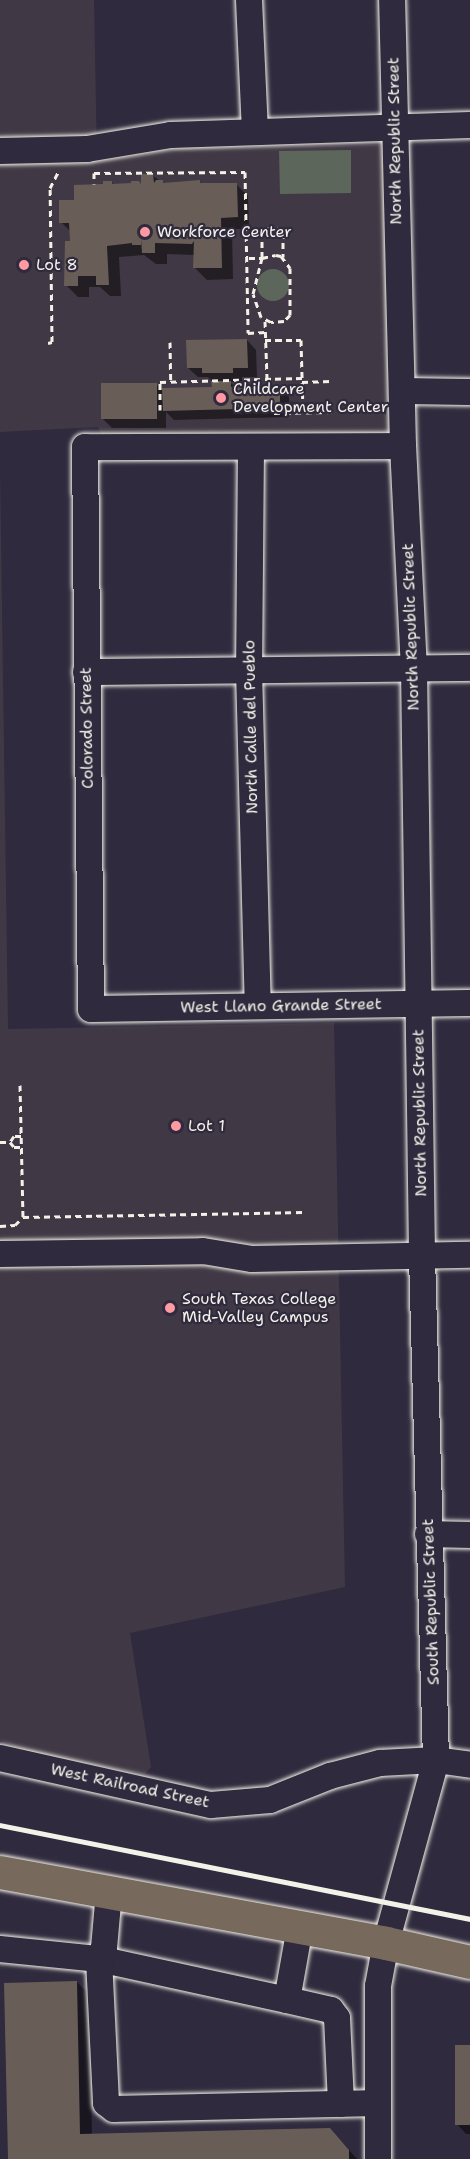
<!DOCTYPE html>
<style>
body{margin:0}
#map{position:relative;width:470px;height:2159px;overflow:hidden;background:#2f2a3d;font-family:"Shantell Sans",sans-serif}
div>[style]{position:absolute}
.built>*{inset:0;background:#403945}
.green>*{inset:0;background:#5d665a}
.round{border-radius:50%}
.shadow>*{inset:0;background:#0007}
.building>*{inset:0;background:#695d58}
.path>*{height:3px;margin-top:-1.5px;transform-origin:0;background:repeating-linear-gradient(90deg,#f4f1e8 0 6px,transparent 0 10.5px)}
.roads{filter:drop-shadow(0 0 2px #f4f1e8) drop-shadow(0 0 2px #f4f1e8)}
.minor>*{height:26px;margin:-13px;padding:0 13px;transform-origin:13px;border-radius:13px;background:#2f2a3d}
.major>*{height:33px;margin:-16.5px;padding:0 16.5px;transform-origin:16.5px;border-radius:16.5px;background:#77695c}
.rail>*{height:4.5px;margin:-2.25px;padding:0 2.25px;transform-origin:2.25px;border-radius:2.25px;background:#f4f1e8}
.dots>*{width:16px;height:16px;translate:-50% -50%;box-sizing:border-box;border:3px solid #2f2a3d;border-radius:50%}
span{translate:-50% -50%;white-space:nowrap;text-align:center;line-height:1.15;-webkit-text-stroke:4.5px #2f2a3d;paint-order:stroke}
.street-label{font-size:16px;color:#f4f1e8}
.poi-label{font-size:16px;color:#f4f1e8}
.left{translate:0 -50%;text-align:left}
</style>
<div id="map">
<div class="built">
<div style="clip-path:polygon(0 0,94px 0,97px 162px,185px 148px,380px 145px,383px 149px,389px 429px,385px 433px,102px 436px,98px 427px,0 432px)"></div>
<div style="clip-path:polygon(0 468px,8px 1029px,334px 1023px,345px 1587px,130px 1633px,151px 1767px,145px 1774px,32px 1753px,0 1740px)"></div>
</div>
<div class="green">
<div style="clip-path:polygon(351px 150px,351px 193px,280px 194px,279px 151px)"></div>
<div class="round" style="left:257px;top:269px;width:32px;height:32px"></div>
</div>
<div class="shadow">
<div style="clip-path:polygon(153px 176px,165px 184px,199px 181px,203px 185px,236px 184px,248px 196px,249px 229px,232px 229px,233px 279px,207px 280px,195px 268px,195px 255px,167px 254px,167px 264px,156px 264px,144px 255px,119px 257px,121px 296px,110px 296px,100px 287px,89px 287px,89px 297px,78px 297px,66px 285px,71px 232px,61px 222px,75px 201px,105px 185px,111px 182px,114px 185px,143px 186px)"></div>
<div style="clip-path:polygon(247px 340px,256px 350px,257px 377px,242px 377px,242px 381px,230px 382px,236px 388px,279px 387px,289px 397px,289px 417px,174px 420px,166px 412px,166px 428px,112px 428px,102px 418px,156px 384px,164px 392px,213px 388px,213px 382px,208px 377px,198px 377px,188px 368px)"></div>
<div style="clip-path:polygon(77px 1982px,89px 1994px,92px 2135px,342px 2142px,357px 2159px,10px 2159px)"></div>
<div style="clip-path:polygon(470px 2046px,470px 2134px,466px 2134px,457px 2124px)"></div>
</div>
<div class="building">
<div style="clip-path:polygon(141px 174px,153px 174px,154px 183px,156px 180px,163px 180px,163px 183px,200px 180px,200px 183px,237px 183px,238px 217px,221px 218px,222px 268px,193px 268px,194px 241px,192px 244px,155px 243px,155px 253px,142px 253px,141px 239px,141px 245px,132px 245px,132px 243px,107px 246px,109px 285px,96px 285px,96px 276px,78px 276px,78px 286px,64px 286px,65px 241px,70px 241px,69px 223px,59px 223px,59px 200px,74px 200px,74px 185px,103px 184px,103px 181px,112px 181px,112px 184px,131px 183px,131px 181px,139px 181px,141px 184px)"></div>
<div style="clip-path:polygon(247px 339px,248px 368px,233px 368px,233px 373px,202px 373px,202px 368px,187px 368px,186px 340px)"></div>
<div style="clip-path:polygon(211px 381px,231px 381px,231px 387px,280px 386px,280px 408px,163px 411px,162px 388px,212px 387px)"></div>
<div style="clip-path:polygon(101px 383px,157px 383px,157px 419px,101px 419px)"></div>
<div style="clip-path:polygon(77px 1981px,80px 2134px,330px 2128px,349px 2150px,349px 2159px,8px 2159px,4px 1983px)"></div>
<div style="clip-path:polygon(455px 2045px,470px 2045px,470px 2125px,455px 2125px)"></div>
</div>
<div class="path">
<div style="left:94px;top:173px;width:151px;rotate:-0.4deg"></div>
<div style="left:245px;top:172px;width:161px;rotate:88.9deg"></div>
<div style="left:248px;top:333px;width:17px;rotate:-3deg"></div>
<div style="left:94px;top:173px;width:11px;rotate:90deg"></div>
<div style="left:249px;top:258px;width:13px"></div>
<div style="left:262px;top:258px;width:14px;rotate:-12deg"></div>
<div style="left:276px;top:255px;width:5px;rotate:11deg"></div>
<div style="left:281px;top:256px;width:15px;rotate:53deg"></div>
<div style="left:290px;top:268px;width:47px;rotate:90deg"></div>
<div style="left:290px;top:315px;width:8px;rotate:135deg"></div>
<div style="left:284px;top:321px;width:13px;rotate:176deg"></div>
<div style="left:271px;top:322px;width:11px;rotate:-153deg"></div>
<div style="left:261px;top:317px;width:24px;rotate:-109deg"></div>
<div style="left:253px;top:294px;width:37px;rotate:-76deg"></div>
<div style="left:262px;top:258px;width:26px;rotate:-90deg"></div>
<div style="left:262px;top:232px;width:5px;rotate:-53deg"></div>
<div style="left:265px;top:228px;width:11px"></div>
<div style="left:276px;top:228px;width:8px;rotate:30deg"></div>
<div style="left:283px;top:232px;width:25px;rotate:90deg"></div>
<div style="left:265px;top:321px;width:58px;rotate:88deg"></div>
<div style="left:265px;top:340px;width:36px"></div>
<div style="left:301px;top:340px;width:72px;rotate:88.4deg"></div>
<div style="left:170px;top:342px;width:39px;rotate:89deg"></div>
<div style="left:48px;top:343px;width:4px;rotate:-14deg"></div>
<div style="left:52px;top:342px;width:154px;rotate:-90.7deg"></div>
<div style="left:50px;top:188px;width:18px;rotate:-63deg"></div>
<div style="left:302px;top:382px;width:29px;rotate:-2deg"></div>
<div style="left:274px;top:409px;width:4px;rotate:90deg"></div>
<div style="left:274px;top:413px;width:58px;rotate:-1deg"></div>
<div style="left:160px;top:410px;width:28px;rotate:-90deg"></div>
<div style="left:160px;top:382px;width:142px;rotate:-1.6deg"></div>
<div style="left:20px;top:1085px;width:132px;rotate:88.7deg"></div>
<div style="left:21px;top:1136px;width:7px;rotate:180deg"></div>
<div style="left:14px;top:1136px;width:7px;rotate:124deg"></div>
<div style="left:10px;top:1142px;width:6px;rotate:51deg"></div>
<div style="left:14px;top:1147px;width:7px"></div>
<div style="left:0;top:1142px;width:10px"></div>
<div style="left:0;top:1226px;width:15px;rotate:-4deg"></div>
<div style="left:15px;top:1225px;width:11px;rotate:-45deg"></div>
<div style="left:23px;top:1217px;width:280px;rotate:-1deg"></div>
</div>
<div class="roads">
<div class="minor">
<div style="left:249px;top:0;width:132px;rotate:87.4deg"></div>
<div style="left:0;top:151px;width:87px;rotate:-1.3deg"></div>
<div style="left:87px;top:149px;width:85px;rotate:-9.5deg"></div>
<div style="left:171px;top:135px;width:299px;rotate:-1.9deg"></div>
<div style="left:402px;top:391px;width:68px;rotate:0.8deg"></div>
<div style="left:403px;top:446px;width:318px;rotate:179.8deg"></div>
<div style="left:85px;top:447px;width:562px;rotate:89.39deg"></div>
<div style="left:91px;top:1009px;width:379px;rotate:-0.9deg"></div>
<div style="left:251px;top:447px;width:223px;rotate:90.5deg"></div>
<div style="left:249px;top:670px;width:336px;rotate:88.5deg"></div>
<div style="left:86px;top:672px;width:384px;rotate:-0.6deg"></div>
<div style="left:0;top:1254px;width:203px;rotate:-0.8deg"></div>
<div style="left:203px;top:1251px;width:50px;rotate:9.3deg"></div>
<div style="left:252px;top:1259px;width:218px;rotate:-1.1deg"></div>
<div style="left:428px;top:1534px;width:42px;rotate:1.4deg"></div>
<div style="left:0;top:1758px;width:216px;rotate:12.6deg"></div>
<div style="left:211px;top:1805px;width:59px;rotate:-4.8deg"></div>
<div style="left:270px;top:1800px;width:65px;rotate:-21.8deg"></div>
<div style="left:330px;top:1776px;width:52px;rotate:-14.6deg"></div>
<div style="left:380px;top:1763px;width:56px;rotate:-3.1deg"></div>
<div style="left:436px;top:1760px;width:34px;rotate:8deg"></div>
<div style="left:300px;top:1927px;width:74px;rotate:100.1deg"></div>
<div style="left:287px;top:2000px;width:192px;rotate:-167.7deg"></div>
<div style="left:99px;top:1959px;width:144px;rotate:87.2deg"></div>
<div style="left:106px;top:2103px;width:10px;rotate:37deg"></div>
<div style="left:114px;top:2109px;width:263px;rotate:-1.3deg"></div>
<div style="left:0;top:1949px;width:100px;rotate:5.8deg"></div>
<div style="left:99px;top:1959px;width:12px;rotate:-66deg"></div>
<div style="left:104px;top:1948px;width:56px;rotate:-84.9deg"></div>
<div style="left:287px;top:2000px;width:45px;rotate:12.8deg"></div>
<div style="left:331px;top:2010px;width:10px;rotate:53deg"></div>
<div style="left:337px;top:2018px;width:86px;rotate:87.3deg"></div>
<div style="left:378px;top:2159px;width:173px;rotate:-90deg"></div>
<div style="left:378px;top:1986px;width:44px;rotate:-79.5deg"></div>
<div style="left:386px;top:1943px;width:190px;rotate:-74.7deg"></div>
<div style="left:436px;top:1760px;width:505px;rotate:-91.59deg"></div>
<div style="left:422px;top:1255px;width:585px;rotate:-90.78deg"></div>
<div style="left:414px;top:670px;width:224px;rotate:-92.8deg"></div>
<div style="left:403px;top:446px;width:446px;rotate:-91.4deg"></div>
</div>
<div class="major">
<div style="left:0;top:1872px;width:392px;rotate:10.4deg"></div>
<div style="left:386px;top:1943px;width:86px;rotate:12.7deg"></div>
</div>
</div>
<div class="rail">
<div style="left:0;top:1825px;width:479px;rotate:11.3deg"></div>
</div>
<div class="dots">
<div style="left:145px;top:232px;background:#ff9aa2"></div>
<div style="left:24px;top:265px;background:#ff9aa2"></div>
<div style="left:221px;top:398px;background:#ff9aa2"></div>
<div style="left:176px;top:1126px;background:#ff9aa2"></div>
<div style="left:170px;top:1308px;background:#ff9aa2"></div>
</div>
<div class="street-label">
<span style="left:395px;top:141px;rotate:-91deg">North Republic Street</span>
<span style="left:411px;top:627px;rotate:-92deg">North Republic Street</span>
<span style="left:251px;top:727px;rotate:-91deg">North Calle del Pueblo</span>
<span style="left:87px;top:728px;rotate:-91deg">Colorado Street</span>
<span style="left:281px;top:1006px;rotate:-1deg">West Llano Grande Street</span>
<span style="left:420px;top:1113px;rotate:-91deg">North Republic Street</span>
<span style="left:431px;top:1602px;rotate:-92deg">South Republic Street</span>
<span style="left:130px;top:1786px;rotate:12deg">West Railroad Street</span>
</div>
<div class="poi-label">
<span class="left" style="left:157px;top:232px">Workforce Center</span>
<span class="left" style="left:36px;top:265px">Lot 8</span>
<span class="left" style="left:233px;top:398px">Childcare<br>Development Center</span>
<span class="left" style="left:188px;top:1126px">Lot 1</span>
<span class="left" style="left:182px;top:1308px">South Texas College<br>Mid-Valley Campus</span>
</div>
</div>
